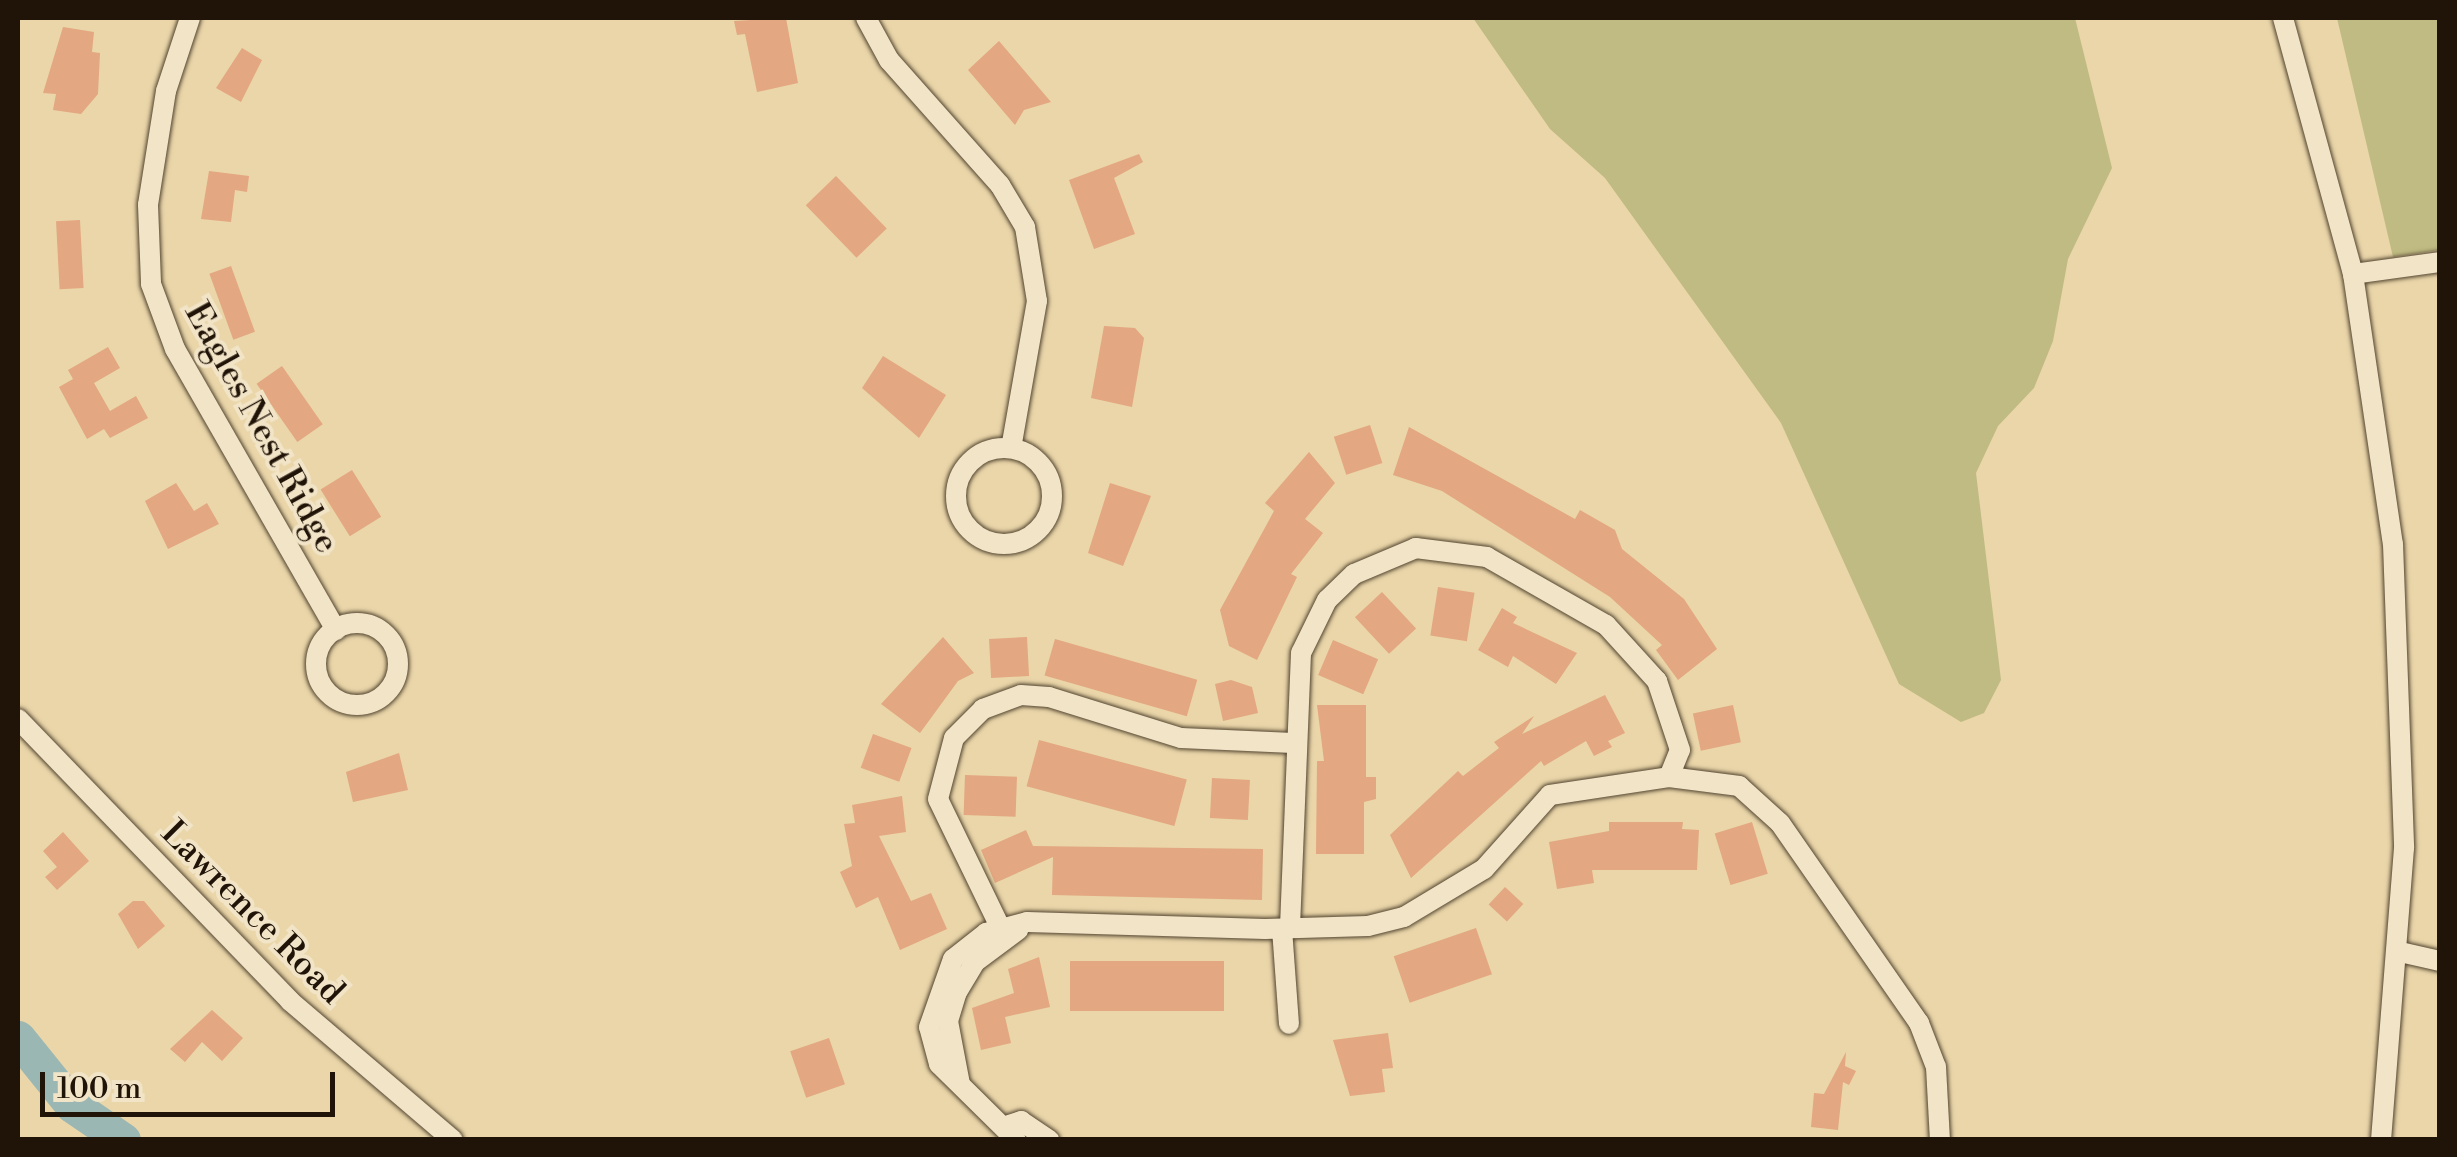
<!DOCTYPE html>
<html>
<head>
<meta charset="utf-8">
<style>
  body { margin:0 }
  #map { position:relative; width:2457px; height:1157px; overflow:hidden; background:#ead6a9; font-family:"Libre Bodoni",serif }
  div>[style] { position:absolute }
  .green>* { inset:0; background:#bfbb82 }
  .river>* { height:35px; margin:-17.5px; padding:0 17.5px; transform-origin:17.5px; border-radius:17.5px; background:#9bb7b3 }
  .building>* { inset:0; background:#e3a781; transform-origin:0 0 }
  .roads { filter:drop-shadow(0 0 2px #524430) drop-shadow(0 0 2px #524430) }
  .minor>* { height:20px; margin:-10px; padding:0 10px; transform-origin:10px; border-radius:10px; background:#f1e4c7 }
  .minor>.ring { margin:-10px; padding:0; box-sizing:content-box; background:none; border:20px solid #f1e4c7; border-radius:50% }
  span { translate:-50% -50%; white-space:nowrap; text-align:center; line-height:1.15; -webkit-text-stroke:8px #f1e4c7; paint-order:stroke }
  .street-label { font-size:35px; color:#201307 }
  .frame { position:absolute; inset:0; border:20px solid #201307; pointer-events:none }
  .scale { position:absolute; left:40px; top:1072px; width:295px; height:45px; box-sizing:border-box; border:5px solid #201307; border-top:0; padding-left:12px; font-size:30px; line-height:35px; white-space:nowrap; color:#201307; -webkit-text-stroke:8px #f1e4c7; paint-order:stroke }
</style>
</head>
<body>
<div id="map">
  <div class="green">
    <i style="clip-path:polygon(1473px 18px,2075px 18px,2112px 168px,2068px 259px,2053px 341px,2034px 388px,1998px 426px,1976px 473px,2001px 680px,1984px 713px,1961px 722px,1899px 684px,1781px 423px,1605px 178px,1550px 129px)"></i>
    <i style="clip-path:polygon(2337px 18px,2439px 18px,2439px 250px,2393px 257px)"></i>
  </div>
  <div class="river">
    <i style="left:18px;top:1038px;width:86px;rotate:51.1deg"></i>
    <i style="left:72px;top:1105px;width:62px;rotate:34.5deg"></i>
  </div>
  <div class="building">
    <i style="clip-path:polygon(786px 18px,798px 83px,757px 92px,745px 34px,737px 35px,734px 21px)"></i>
    <i style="clip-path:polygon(63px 27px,94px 32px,92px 52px,100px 53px,98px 94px,81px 114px,53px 110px,56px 94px,43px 93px)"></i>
    <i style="clip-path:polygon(999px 41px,1051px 102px,1024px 110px,1015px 125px,968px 70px)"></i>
    <i style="clip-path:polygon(242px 48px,262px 60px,241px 102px,216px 88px)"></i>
    <i style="clip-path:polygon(1139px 154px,1143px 162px,1114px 178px,1135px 234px,1094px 249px,1069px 180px)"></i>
    <i style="clip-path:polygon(209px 171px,249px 176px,247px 192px,235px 190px,231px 222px,201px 219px)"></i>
    <i style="left:836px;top:176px;width:73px;height:42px;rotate:46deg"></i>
    <i style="left:80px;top:220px;width:68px;height:24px;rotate:87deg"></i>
    <i style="left:231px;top:266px;width:70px;height:23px;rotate:70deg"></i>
    <i style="clip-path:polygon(1104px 326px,1135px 328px,1144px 338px,1132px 407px,1091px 398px)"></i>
    <i style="clip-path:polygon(108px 347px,120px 368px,94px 383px,110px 411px,136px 396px,148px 418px,110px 438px,104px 429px,87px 439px,59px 387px,73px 379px,68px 370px)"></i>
    <i style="clip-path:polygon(883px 356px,946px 395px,919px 438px,862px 388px)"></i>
    <i style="left:282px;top:366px;width:71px;height:31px;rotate:55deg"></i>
    <i style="left:1370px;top:425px;width:40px;height:38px;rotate:72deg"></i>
    <i style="clip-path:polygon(1409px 427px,1575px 519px,1580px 510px,1615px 530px,1622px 549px,1684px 599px,1717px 649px,1678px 680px,1656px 650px,1662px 645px,1610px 597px,1442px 491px,1393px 475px)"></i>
    <i style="clip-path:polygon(1309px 452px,1335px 483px,1305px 519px,1323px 533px,1291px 574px,1297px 577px,1257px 660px,1229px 646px,1220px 610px,1274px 511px,1265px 503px)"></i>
    <i style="left:352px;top:470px;width:55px;height:37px;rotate:58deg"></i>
    <i style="clip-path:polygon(176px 483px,194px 511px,207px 503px,219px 524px,168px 549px,145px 501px)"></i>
    <i style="clip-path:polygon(1110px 483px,1151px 496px,1123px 566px,1088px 553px)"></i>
    <i style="left:1438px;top:587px;width:37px;height:49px;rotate:9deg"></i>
    <i style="left:1382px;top:592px;width:50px;height:37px;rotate:47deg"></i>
    <i style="clip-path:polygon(1502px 608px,1517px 617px,1513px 623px,1577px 653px,1556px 684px,1513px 656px,1508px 667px,1478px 650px)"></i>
    <i style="clip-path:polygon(943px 637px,974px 673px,958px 681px,920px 733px,881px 704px)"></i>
    <i style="left:1027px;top:637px;width:39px;height:38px;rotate:87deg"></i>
    <i style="left:1055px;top:639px;width:148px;height:38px;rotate:16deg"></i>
    <i style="left:1333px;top:640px;width:49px;height:38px;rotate:23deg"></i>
    <i style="clip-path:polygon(1231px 680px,1252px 687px,1258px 713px,1223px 721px,1215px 684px)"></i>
    <i style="clip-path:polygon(1605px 695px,1625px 733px,1608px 741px,1612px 747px,1594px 756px,1586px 741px,1544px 766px,1541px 761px,1411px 878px,1390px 835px,1458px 771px,1463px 776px,1499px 748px,1494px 742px,1534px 716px,1522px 734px)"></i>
    <i style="clip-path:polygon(1317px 705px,1366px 705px,1366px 777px,1376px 777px,1376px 799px,1364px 802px,1364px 854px,1316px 854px,1317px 761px,1324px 761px)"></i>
    <i style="left:1733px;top:705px;width:38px;height:41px;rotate:78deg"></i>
    <i style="left:873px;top:734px;width:41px;height:36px;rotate:20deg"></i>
    <i style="left:1039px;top:740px;width:153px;height:48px;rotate:15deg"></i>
    <i style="clip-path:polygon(399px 753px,408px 790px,353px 802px,346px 772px)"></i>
    <i style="left:965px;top:775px;width:52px;height:40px;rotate:2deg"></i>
    <i style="left:1212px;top:778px;width:38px;height:40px;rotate:3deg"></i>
    <i style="clip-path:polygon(902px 796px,906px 832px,879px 836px,911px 901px,931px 893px,947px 929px,900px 950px,878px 897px,856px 908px,840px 872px,852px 866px,844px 824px,855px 823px,852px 805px)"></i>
    <i style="clip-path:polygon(1609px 822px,1683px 822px,1682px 829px,1699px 830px,1697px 870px,1592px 870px,1594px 883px,1557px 889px,1549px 842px,1609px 831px)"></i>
    <i style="left:1752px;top:822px;width:54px;height:39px;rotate:73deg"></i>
    <i style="clip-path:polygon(1026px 830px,1033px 846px,1263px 849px,1262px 900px,1052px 895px,1053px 857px,995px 883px,981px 850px)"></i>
    <i style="clip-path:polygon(63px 832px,89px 861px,57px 890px,45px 877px,57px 867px,43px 851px)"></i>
    <i style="left:1505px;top:887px;width:25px;height:24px;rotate:43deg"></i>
    <i style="clip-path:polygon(133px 901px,144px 901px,165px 926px,138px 949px,118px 914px)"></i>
    <i style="left:1476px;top:928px;width:49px;height:87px;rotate:71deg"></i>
    <i style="clip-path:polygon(1039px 957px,1050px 1007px,1005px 1017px,1011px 1043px,981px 1050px,972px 1008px,1014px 993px,1008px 969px)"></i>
    <i style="left:1224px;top:961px;width:50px;height:154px;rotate:90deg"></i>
    <i style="clip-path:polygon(212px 1010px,243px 1038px,222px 1061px,202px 1042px,185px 1062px,170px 1049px)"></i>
    <i style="clip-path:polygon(1388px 1033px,1393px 1068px,1382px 1069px,1385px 1092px,1350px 1096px,1333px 1040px)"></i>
    <i style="left:829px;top:1038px;width:49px;height:41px;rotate:71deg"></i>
    <i style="clip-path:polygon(1846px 1052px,1845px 1066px,1856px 1071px,1849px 1085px,1843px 1082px,1838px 1130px,1811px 1127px,1814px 1093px,1824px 1094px)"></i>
  </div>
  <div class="roads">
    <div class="minor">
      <i style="left:190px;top:18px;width:77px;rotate:108.2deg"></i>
      <i style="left:166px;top:91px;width:115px;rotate:99deg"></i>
      <i style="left:148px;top:205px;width:79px;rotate:87.8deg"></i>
      <i style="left:151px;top:284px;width:69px;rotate:69.7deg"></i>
      <i style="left:175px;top:349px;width:324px;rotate:60.2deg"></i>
      <i style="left:866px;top:18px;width:48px;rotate:61.3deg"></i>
      <i style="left:889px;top:60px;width:167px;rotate:48.4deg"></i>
      <i style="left:1000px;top:185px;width:49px;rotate:59.2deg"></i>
      <i style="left:1025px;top:227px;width:75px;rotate:80.8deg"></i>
      <i style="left:1037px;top:301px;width:149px;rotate:100deg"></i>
      <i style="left:2283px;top:18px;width:265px;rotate:74.7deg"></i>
      <i style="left:2353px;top:274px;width:273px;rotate:81.6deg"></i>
      <i style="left:2393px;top:544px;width:304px;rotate:87.9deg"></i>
      <i style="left:2404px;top:848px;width:293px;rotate:94.5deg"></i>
      <i style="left:2353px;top:274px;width:88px;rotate:-7.9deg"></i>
      <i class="ring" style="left:956px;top:448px;width:76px;height:76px"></i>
      <i class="ring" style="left:316px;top:623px;width:62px;height:62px"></i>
      <i style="left:18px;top:719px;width:392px;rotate:46deg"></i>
      <i style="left:290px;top:1001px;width:214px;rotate:40.5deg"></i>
      <i style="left:1669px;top:777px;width:71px;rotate:7.3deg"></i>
      <i style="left:1739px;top:786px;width:55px;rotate:42.1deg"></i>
      <i style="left:1780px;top:823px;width:244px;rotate:55.2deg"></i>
      <i style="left:1919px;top:1023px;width:47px;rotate:68.9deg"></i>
      <i style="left:1936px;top:1067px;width:73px;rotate:86.9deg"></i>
      <i style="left:1001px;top:929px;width:144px;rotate:-115.9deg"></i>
      <i style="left:938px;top:799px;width:63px;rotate:-75.3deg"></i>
      <i style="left:954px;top:738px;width:41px;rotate:-45deg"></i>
      <i style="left:983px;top:709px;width:40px;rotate:-20.2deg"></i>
      <i style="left:1021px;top:695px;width:28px;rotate:4deg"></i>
      <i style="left:1049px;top:697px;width:138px;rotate:17.3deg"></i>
      <i style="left:1181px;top:738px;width:112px;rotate:2.6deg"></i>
      <i style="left:1282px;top:929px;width:95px;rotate:85.8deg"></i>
      <i style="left:2400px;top:952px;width:41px;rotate:12.7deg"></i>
      <i style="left:960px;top:1084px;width:64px;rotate:-100.8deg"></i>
      <i style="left:948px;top:1021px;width:30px;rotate:-73deg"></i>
      <i style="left:957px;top:992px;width:35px;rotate:-59deg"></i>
      <i style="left:975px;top:962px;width:54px;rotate:-36.7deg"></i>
      <i style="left:1009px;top:1125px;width:13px;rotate:-18deg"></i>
      <i style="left:1021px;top:1121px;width:34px;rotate:34deg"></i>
      <i style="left:1016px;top:1140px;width:108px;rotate:-135.4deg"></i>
      <i style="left:939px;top:1064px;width:38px;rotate:-105deg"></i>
      <i style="left:929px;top:1027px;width:72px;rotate:-70.6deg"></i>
      <i style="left:953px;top:959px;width:42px;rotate:-38.2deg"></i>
      <i style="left:986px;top:933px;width:42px;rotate:-15deg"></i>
      <i style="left:1027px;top:922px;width:238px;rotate:1.7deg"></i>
      <i style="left:1265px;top:929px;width:103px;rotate:-1.7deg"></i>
      <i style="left:1368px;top:926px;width:37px;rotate:-14deg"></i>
      <i style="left:1404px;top:917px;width:93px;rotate:-31deg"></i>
      <i style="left:1484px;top:869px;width:99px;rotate:-48.3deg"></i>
      <i style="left:1550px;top:795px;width:120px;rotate:-8.6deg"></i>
      <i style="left:1669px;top:777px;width:29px;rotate:-68deg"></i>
      <i style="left:1680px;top:750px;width:73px;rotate:-108.4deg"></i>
      <i style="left:1657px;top:681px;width:76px;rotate:-132.3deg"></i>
      <i style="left:1606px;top:625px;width:137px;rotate:-150.3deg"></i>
      <i style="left:1487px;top:557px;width:72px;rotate:-172.8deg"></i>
      <i style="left:1416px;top:548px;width:67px;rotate:157.2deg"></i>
      <i style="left:1354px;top:574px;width:37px;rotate:136deg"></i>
      <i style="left:1327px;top:600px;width:59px;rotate:116.1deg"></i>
      <i style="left:1301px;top:653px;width:275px;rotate:92.3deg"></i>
    </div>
  </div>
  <div class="street-label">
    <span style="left:261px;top:428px;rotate:61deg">Eagles Nest Ridge</span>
    <span style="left:252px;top:913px;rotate:45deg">Lawrence Road</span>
  </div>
  <div class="frame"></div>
  <div class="scale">100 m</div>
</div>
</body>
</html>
